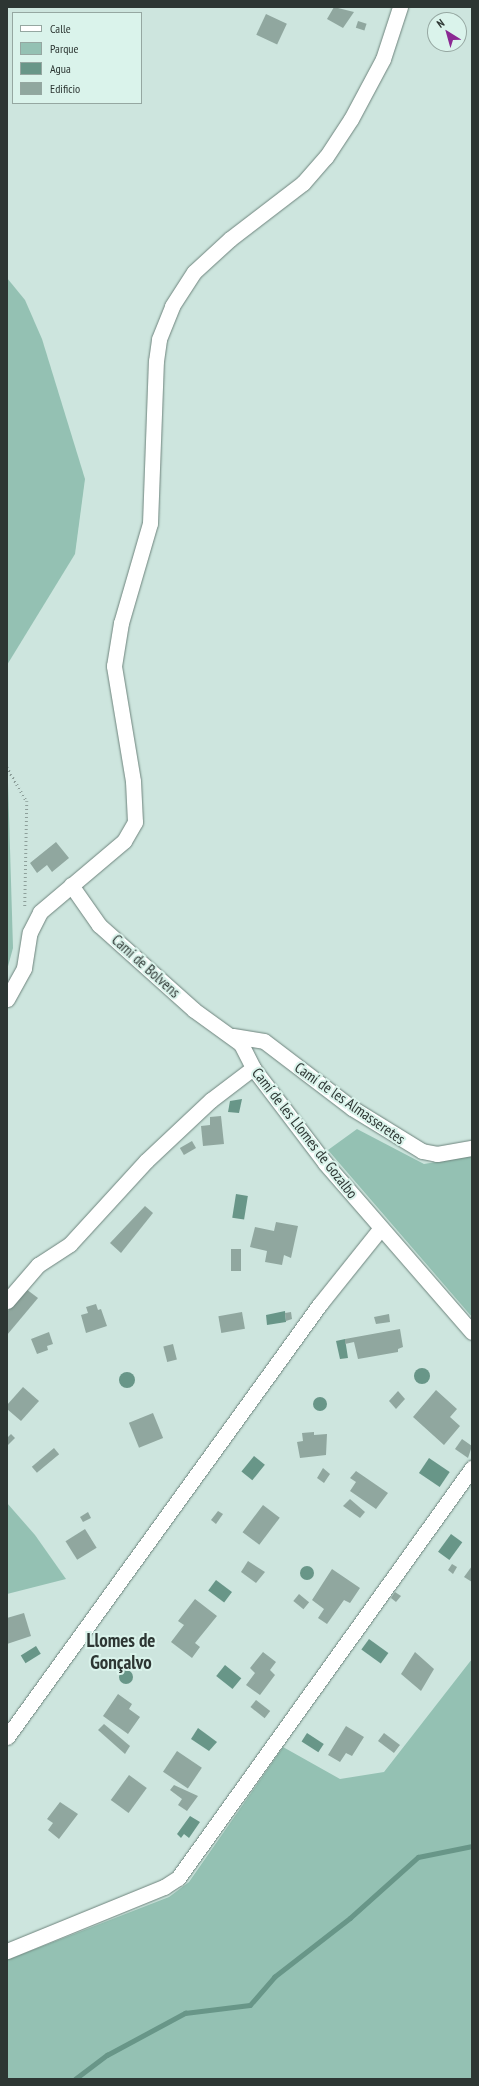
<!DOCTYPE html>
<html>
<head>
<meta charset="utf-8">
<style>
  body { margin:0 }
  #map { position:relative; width:479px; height:2086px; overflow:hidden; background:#cde5de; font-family:"PT Sans Narrow",sans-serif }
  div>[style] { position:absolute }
  .green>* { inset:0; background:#94c1b3 }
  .water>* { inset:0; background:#689688; transform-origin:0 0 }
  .round { border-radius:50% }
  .stream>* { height:4.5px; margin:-2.25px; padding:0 2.25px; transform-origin:2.25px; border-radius:2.25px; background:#689688 }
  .building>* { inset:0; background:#90a79f; transform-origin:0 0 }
  .path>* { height:2.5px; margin-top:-1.25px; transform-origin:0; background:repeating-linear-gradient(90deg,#8d9f9a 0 1px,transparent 0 4px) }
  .roads { filter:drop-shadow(0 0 1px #6d837c) drop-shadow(0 0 1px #6d837c) }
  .minor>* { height:15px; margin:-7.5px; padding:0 7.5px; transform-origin:7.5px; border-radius:7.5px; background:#fff }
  span { translate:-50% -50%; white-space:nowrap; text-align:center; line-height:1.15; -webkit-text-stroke:4px #daf3eb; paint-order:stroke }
  .street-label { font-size:15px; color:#2d3633 }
  .district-label { font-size:19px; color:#2d3633; font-weight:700 }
  .frame { position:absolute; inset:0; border:8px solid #2d3633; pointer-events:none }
  .legend { position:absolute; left:12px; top:12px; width:130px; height:92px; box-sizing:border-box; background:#daf3eb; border:1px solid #95a7a1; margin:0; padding:5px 7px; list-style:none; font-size:12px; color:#2d3633 }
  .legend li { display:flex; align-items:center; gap:8px; height:20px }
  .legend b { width:20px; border:1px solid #95a7a1 }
  .north { position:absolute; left:427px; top:12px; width:40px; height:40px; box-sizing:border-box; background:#daf3eb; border:1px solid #95a7a1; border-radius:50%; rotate:323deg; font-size:11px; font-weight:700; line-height:16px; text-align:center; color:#2d3633 }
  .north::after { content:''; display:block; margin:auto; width:14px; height:18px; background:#8a2993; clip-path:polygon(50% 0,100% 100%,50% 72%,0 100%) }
</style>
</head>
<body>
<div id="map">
  <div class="green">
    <i style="clip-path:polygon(7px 278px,25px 300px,42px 339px,85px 479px,75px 554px,7px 665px)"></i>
    <i style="clip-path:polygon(7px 749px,13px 948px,7px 970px)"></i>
    <i style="clip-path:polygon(357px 1129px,424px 1164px,472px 1156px,472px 1317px,328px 1150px)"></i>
    <i style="clip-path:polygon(7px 1503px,35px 1535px,66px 1579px,7px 1594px)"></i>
    <i style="clip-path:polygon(472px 1659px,472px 2079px,7px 2079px,7px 1960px,169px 1897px,189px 1882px,283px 1747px,340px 1779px,384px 1772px)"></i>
  </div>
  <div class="water">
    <i style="clip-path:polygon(242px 1099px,239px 1113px,228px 1112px,230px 1101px)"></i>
    <i style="left:236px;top:1194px;width:12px;height:24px;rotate:9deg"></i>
    <i style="clip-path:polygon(285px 1311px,286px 1322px,267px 1325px,266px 1315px)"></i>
    <i style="clip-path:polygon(345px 1339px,348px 1358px,340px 1359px,336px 1341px)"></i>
    <i class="round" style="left:414px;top:1368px;width:16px;height:16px"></i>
    <i class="round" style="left:119px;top:1372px;width:16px;height:16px"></i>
    <i class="round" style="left:313px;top:1397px;width:14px;height:14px"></i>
    <i style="left:254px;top:1456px;width:14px;height:20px;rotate:39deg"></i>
    <i style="left:429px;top:1458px;width:25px;height:18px;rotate:34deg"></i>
    <i style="left:451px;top:1534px;width:14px;height:22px;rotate:36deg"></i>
    <i class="round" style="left:300px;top:1566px;width:14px;height:14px"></i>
    <i style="left:216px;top:1580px;width:20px;height:13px;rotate:37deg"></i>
    <i style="left:369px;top:1639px;width:24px;height:13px;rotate:36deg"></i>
    <i style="left:36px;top:1646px;width:9px;height:18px;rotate:58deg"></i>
    <i style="left:225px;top:1665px;width:21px;height:14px;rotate:39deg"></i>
    <i class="round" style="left:119px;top:1670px;width:14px;height:14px"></i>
    <i style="clip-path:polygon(198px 1728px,217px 1742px,209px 1751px,191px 1739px)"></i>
    <i style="left:307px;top:1733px;width:20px;height:10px;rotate:33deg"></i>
    <i style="clip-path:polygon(190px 1816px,200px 1822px,189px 1838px,184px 1834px,181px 1838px,177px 1834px)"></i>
  </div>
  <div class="stream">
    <i style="left:75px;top:2079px;width:40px;rotate:-37deg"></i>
    <i style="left:107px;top:2055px;width:89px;rotate:-28.3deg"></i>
    <i style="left:185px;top:2013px;width:65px;rotate:-7deg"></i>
    <i style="left:250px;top:2005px;width:37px;rotate:-49deg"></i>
    <i style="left:274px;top:1977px;width:96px;rotate:-37.8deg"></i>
    <i style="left:350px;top:1918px;width:91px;rotate:-41.9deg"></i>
    <i style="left:418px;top:1857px;width:55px;rotate:-11.5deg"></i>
  </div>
  <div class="building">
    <i style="clip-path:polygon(334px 7px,354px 12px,343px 28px,327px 19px)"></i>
    <i style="left:266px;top:14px;width:23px;height:23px;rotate:25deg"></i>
    <i style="left:358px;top:21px;width:9px;height:7px;rotate:18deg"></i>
    <i style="clip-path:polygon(56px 842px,69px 858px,52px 872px,47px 865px,37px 873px,30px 863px)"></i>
    <i style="clip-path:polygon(221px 1116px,224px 1144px,203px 1146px,201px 1126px,210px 1125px,210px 1117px)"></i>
    <i style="left:192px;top:1141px;width:8px;height:14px;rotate:60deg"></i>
    <i style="clip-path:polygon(145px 1206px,153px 1213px,121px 1253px,110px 1243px)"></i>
    <i style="clip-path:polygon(276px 1222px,298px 1226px,291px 1258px,284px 1255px,282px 1265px,265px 1262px,267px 1251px,250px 1247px,255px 1227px,274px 1231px)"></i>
    <i style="left:231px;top:1249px;width:10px;height:22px"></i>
    <i style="clip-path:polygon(26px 1289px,38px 1298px,7px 1335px,7px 1312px)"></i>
    <i style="clip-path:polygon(96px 1304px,98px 1310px,101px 1309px,107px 1326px,86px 1333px,81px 1315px,88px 1313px,86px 1307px)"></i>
    <i style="left:242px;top:1312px;width:17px;height:24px;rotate:80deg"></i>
    <i style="clip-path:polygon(291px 1312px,292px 1319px,286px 1321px,285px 1313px)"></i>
    <i style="clip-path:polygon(389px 1314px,390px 1322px,376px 1324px,374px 1317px)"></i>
    <i style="clip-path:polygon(400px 1329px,403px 1347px,398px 1349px,398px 1352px,358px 1359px,354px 1342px,345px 1344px,345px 1339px)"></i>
    <i style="clip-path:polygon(49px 1332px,53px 1344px,47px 1346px,48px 1350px,37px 1354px,31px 1339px)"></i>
    <i style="left:173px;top:1344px;width:16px;height:10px;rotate:76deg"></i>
    <i style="clip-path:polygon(23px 1387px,39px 1401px,21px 1421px,7px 1409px,7px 1405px)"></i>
    <i style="clip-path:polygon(436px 1390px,457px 1409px,450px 1417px,460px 1426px,444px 1445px,413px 1417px)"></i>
    <i style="clip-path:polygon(398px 1391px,405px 1399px,396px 1409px,389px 1401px)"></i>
    <i style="left:153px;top:1413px;width:27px;height:26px;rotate:68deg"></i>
    <i style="clip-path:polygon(314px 1432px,314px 1435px,327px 1434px,326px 1455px,300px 1458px,297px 1442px,303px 1441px,302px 1433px)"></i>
    <i style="clip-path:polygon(11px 1434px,15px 1438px,7px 1446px,7px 1438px)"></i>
    <i style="clip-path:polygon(462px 1439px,472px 1446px,468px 1458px,455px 1449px)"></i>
    <i style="left:54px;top:1448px;width:8px;height:29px;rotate:50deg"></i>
    <i style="clip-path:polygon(323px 1468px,330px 1474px,324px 1483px,317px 1478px)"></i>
    <i style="clip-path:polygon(356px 1471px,388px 1493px,376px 1509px,350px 1491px,356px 1482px,350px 1478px)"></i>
    <i style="clip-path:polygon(350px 1499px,365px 1512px,360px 1518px,343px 1506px)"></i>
    <i style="left:263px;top:1505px;width:21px;height:34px;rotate:37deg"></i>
    <i style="clip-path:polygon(218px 1511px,223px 1514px,216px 1524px,211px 1520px)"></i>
    <i style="clip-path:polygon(88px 1512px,91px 1518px,83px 1522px,80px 1517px)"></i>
    <i style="left:85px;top:1529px;width:22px;height:23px;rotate:58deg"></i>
    <i style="clip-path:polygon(248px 1561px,265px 1572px,256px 1583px,241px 1572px)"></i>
    <i style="clip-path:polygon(452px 1564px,457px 1567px,453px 1574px,448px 1570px)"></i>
    <i style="clip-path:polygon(472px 1566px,472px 1582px,464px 1577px)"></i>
    <i style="clip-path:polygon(332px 1569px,360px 1588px,350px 1603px,344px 1600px,327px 1624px,318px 1618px,324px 1609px,312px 1600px)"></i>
    <i style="clip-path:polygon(395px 1592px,401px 1596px,396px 1602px,391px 1598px)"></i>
    <i style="left:299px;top:1594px;width:13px;height:9px;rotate:39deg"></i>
    <i style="clip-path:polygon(195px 1599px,217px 1616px,195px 1643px,200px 1647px,192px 1658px,171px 1642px,184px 1625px,178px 1621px)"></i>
    <i style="clip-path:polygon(24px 1613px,31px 1636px,7px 1644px,7px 1618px)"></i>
    <i style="clip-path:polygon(263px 1652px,276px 1662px,270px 1670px,275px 1675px,260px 1695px,246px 1685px,255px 1673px,250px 1668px)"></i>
    <i style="clip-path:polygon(415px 1652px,434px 1669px,421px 1691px,401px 1674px)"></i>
    <i style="clip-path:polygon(118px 1694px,132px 1704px,129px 1709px,140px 1717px,128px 1734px,103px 1716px)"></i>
    <i style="left:256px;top:1700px;width:18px;height:9px;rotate:38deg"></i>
    <i style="clip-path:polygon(104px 1724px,130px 1746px,125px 1754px,98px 1730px)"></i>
    <i style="clip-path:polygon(346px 1726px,364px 1737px,352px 1756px,346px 1753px,340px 1762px,328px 1755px)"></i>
    <i style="left:384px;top:1733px;width:20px;height:10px;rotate:37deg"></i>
    <i style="left:177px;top:1751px;width:30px;height:25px;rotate:34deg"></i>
    <i style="left:129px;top:1775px;width:22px;height:31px;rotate:36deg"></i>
    <i style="clip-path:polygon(174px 1785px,198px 1796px,187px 1811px,178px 1805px,182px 1799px,170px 1790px)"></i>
    <i style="clip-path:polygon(60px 1802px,78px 1814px,59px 1839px,48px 1830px,53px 1823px,47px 1819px)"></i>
  </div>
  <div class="path">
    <i style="left:7px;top:767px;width:39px;rotate:60deg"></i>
    <i style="left:27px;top:801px;width:107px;rotate:91.1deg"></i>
  </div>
  <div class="roads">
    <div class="minor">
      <i style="left:71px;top:885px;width:49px;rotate:55deg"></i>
      <i style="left:99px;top:925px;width:127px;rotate:41.8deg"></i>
      <i style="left:194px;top:1010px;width:58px;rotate:35.9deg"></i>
      <i style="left:241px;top:1044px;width:27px;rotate:63deg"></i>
      <i style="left:253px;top:1068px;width:119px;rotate:52.8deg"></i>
      <i style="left:325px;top:1163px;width:224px;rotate:49deg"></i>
      <i style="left:7px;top:999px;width:35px;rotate:-61deg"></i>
      <i style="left:24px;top:968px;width:36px;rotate:-81deg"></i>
      <i style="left:30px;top:932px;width:22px;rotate:-63deg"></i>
      <i style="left:40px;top:912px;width:110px;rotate:-40.2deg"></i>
      <i style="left:124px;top:841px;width:22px;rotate:-60deg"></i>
      <i style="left:135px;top:822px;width:41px;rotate:-92.8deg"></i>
      <i style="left:133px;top:781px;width:117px;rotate:-99.4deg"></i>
      <i style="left:114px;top:666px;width:44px;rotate:-80.8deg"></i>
      <i style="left:121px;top:623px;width:104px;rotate:-73.8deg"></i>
      <i style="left:150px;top:523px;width:162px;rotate:-87.9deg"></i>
      <i style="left:156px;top:361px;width:22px;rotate:-82deg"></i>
      <i style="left:159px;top:339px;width:35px;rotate:-68deg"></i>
      <i style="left:172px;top:306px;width:40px;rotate:-57.1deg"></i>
      <i style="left:194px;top:272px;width:49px;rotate:-42.5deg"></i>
      <i style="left:230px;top:239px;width:92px;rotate:-37.5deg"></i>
      <i style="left:303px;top:183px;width:35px;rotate:-49deg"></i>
      <i style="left:326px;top:157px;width:45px;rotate:-56.7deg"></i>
      <i style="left:351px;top:119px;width:68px;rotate:-61.9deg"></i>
      <i style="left:383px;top:59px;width:55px;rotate:-71.9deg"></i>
      <i style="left:233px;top:1036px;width:31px;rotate:9deg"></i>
      <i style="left:264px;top:1041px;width:111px;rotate:37.3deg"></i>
      <i style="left:352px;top:1108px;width:82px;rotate:31.6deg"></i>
      <i style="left:422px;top:1151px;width:15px;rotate:11deg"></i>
      <i style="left:437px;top:1154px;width:36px;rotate:-10deg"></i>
      <i style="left:7px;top:1301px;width:48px;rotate:-49.3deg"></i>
      <i style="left:38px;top:1265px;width:38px;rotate:-33deg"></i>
      <i style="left:70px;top:1244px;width:113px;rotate:-47.5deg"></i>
      <i style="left:146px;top:1161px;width:89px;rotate:-43.2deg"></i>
      <i style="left:211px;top:1100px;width:53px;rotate:-37.3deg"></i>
      <i style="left:7px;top:1737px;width:534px;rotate:-54.14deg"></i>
      <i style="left:320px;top:1304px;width:96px;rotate:-51.3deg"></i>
      <i style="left:7px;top:1951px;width:170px;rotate:-22.2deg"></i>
      <i style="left:164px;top:1887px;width:17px;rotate:-33deg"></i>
      <i style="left:178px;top:1878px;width:505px;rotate:-54.36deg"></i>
    </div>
  </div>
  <div class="street-label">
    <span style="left:146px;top:966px;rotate:42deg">Camí de Bolvens</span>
    <span style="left:350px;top:1103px;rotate:35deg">Camí de les Almasseretes</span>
    <span style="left:305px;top:1133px;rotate:52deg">Camí de les Llomes de Gozalbo</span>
  </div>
  <div class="district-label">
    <span style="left:121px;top:1652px">Llomes de<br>Gonçalvo</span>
  </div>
  <div class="frame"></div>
  <ul class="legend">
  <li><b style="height:5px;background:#fff"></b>Calle</li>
  <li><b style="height:11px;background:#94c1b3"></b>Parque</li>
  <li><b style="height:11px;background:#689688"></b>Agua</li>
  <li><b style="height:11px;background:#90a79f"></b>Edificio</li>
  </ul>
  <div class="north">N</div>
</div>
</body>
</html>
